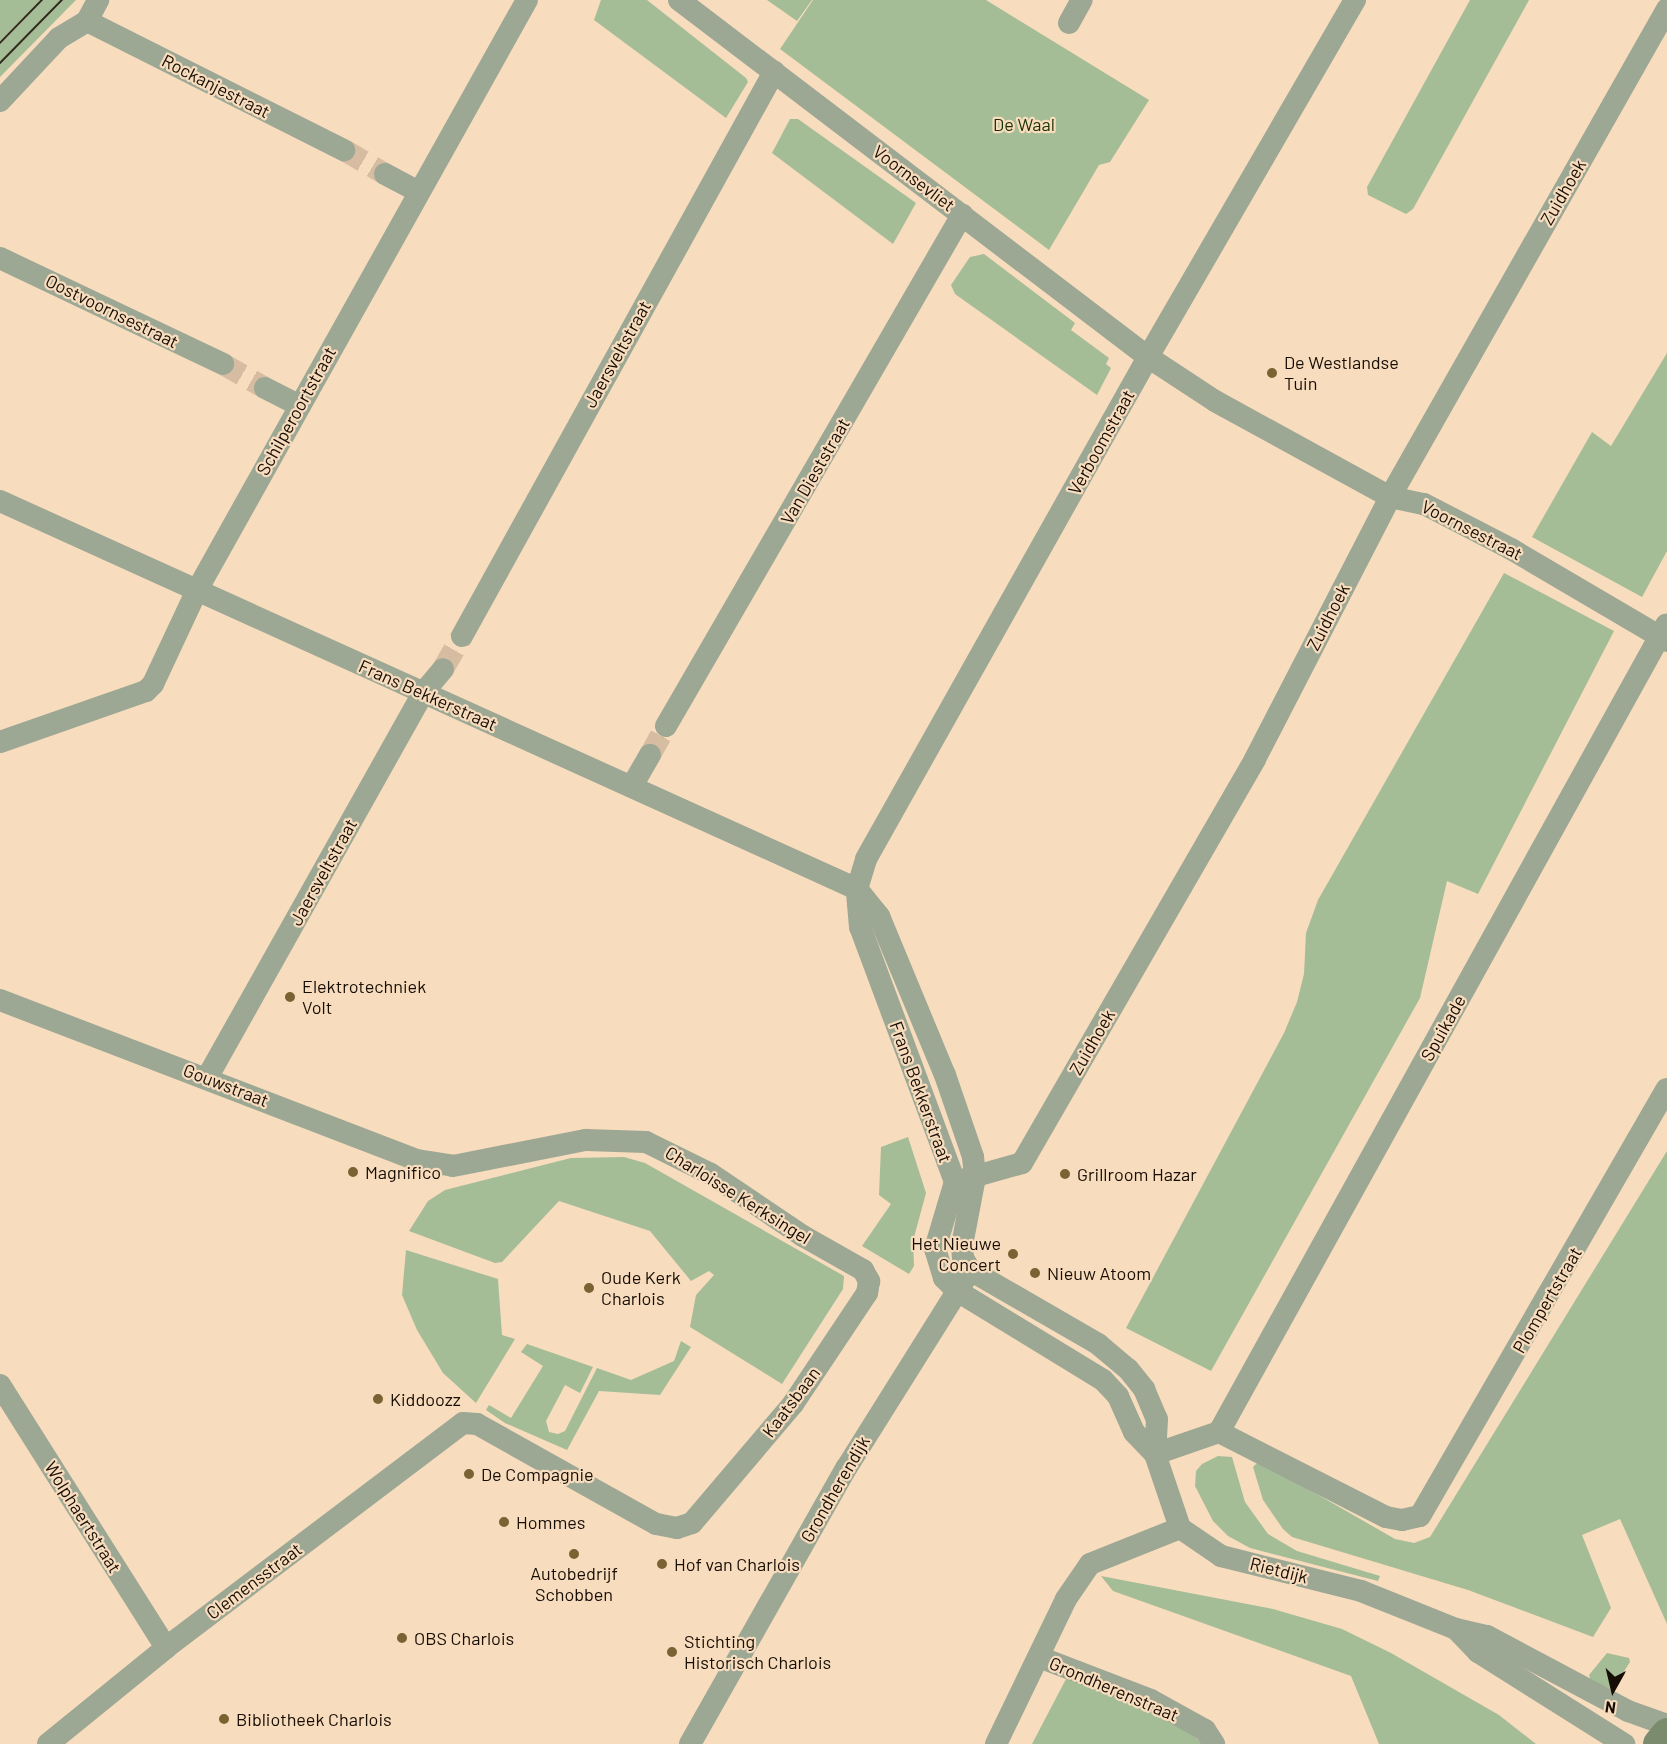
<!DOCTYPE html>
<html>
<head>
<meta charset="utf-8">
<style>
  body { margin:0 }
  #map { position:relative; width:1667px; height:1744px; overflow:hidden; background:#f8dcbe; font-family:Barlow,sans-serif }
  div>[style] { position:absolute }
  .green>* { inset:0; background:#a4bd96 }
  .street-tunnel>* { height:22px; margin-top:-11px; transform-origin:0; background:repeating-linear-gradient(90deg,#d6bda2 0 22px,transparent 0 33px) }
  .street>* { height:22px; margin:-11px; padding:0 11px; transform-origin:11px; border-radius:11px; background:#9ca794 }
  .secondary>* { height:33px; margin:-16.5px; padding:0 16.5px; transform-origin:16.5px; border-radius:16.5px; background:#7a8b6e }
  .tram>* { height:1.5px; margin:-0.75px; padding:0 0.75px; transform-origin:0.75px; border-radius:0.75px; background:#34291d }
  .dots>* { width:16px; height:16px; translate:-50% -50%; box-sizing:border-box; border:3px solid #f8dcbe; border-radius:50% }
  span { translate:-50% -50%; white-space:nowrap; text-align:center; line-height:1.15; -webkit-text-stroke:4.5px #f8dcbe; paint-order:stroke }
  .street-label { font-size:18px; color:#160d04 }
  .park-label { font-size:18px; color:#183202 }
  .poi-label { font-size:18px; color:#160d04 }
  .left { translate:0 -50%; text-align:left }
  .right { translate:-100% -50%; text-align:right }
  .north { position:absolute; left:1583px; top:1660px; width:60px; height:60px; -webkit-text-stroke:4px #f8dcbe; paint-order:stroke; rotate:188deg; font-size:16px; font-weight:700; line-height:24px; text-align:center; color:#160d04 }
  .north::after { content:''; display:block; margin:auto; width:21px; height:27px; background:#160d04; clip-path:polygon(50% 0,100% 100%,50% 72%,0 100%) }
</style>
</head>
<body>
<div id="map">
  <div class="green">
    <i style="clip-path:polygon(0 0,76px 0,0 77px)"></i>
    <i style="clip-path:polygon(601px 0,647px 0,746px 78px,748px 82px,726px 118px,594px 20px)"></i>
    <i style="clip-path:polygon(767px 0,812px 0,797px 21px)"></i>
    <i style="clip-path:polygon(813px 0,986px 0,1149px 100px,1110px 162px,1099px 165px,1049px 250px,780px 49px)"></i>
    <i style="clip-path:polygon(1470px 0,1529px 0,1413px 209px,1406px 214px,1368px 195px,1367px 187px)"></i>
    <i style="clip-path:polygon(790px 119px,798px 119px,916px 203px,893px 244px,772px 153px)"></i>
    <i style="clip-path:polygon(984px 254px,1075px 323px,1071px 330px,1109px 358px,1106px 364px,1111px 368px,1097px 395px,955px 294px,951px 285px,970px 257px)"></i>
    <i style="clip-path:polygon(1667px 353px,1667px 551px,1642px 597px,1532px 537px,1592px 432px,1611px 446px)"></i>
    <i style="clip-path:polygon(1504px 573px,1614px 631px,1478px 894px,1447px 881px,1420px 998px,1211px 1371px,1126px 1328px,1284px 1033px,1297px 1002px,1304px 974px,1306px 933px,1318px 900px)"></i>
    <i style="clip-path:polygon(908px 1137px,926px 1193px,913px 1241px,914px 1266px,909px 1274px,862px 1246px,891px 1204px,879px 1195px,881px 1147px)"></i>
    <i style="clip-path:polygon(1667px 1151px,1667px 1624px,1620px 1519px,1582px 1535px,1611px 1608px,1593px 1637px,1468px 1590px,1292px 1537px,1283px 1529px,1263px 1500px,1253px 1467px,1259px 1461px,1395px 1539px,1414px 1543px,1430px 1537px)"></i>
    <i style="clip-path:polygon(624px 1157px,645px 1163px,844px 1276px,843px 1289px,782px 1384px,690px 1327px,696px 1295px,714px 1275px,709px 1271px,691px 1281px,650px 1231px,559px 1201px,502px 1262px,495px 1263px,409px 1231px,428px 1201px,445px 1190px,571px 1158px)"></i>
    <i style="clip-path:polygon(406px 1250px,498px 1279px,502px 1335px,515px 1339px,476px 1403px,443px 1373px,417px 1330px,402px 1295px)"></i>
    <i style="clip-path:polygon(681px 1341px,691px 1347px,660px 1395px,599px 1391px,567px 1450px,505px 1423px,486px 1410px,489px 1405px,511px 1418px,543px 1366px,521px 1352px,527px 1344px,593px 1367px,580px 1393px,565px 1385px,546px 1421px,549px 1432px,558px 1434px,565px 1431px,597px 1368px,631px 1380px,674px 1361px)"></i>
    <i style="clip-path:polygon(1218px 1456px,1232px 1457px,1245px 1502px,1268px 1534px,1297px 1551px,1380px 1576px,1378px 1581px,1250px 1548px,1228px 1536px,1213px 1521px,1195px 1486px,1196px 1471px,1202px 1464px)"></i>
    <i style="clip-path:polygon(1101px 1576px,1273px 1609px,1342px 1629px,1391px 1653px,1499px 1715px,1536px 1744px,1379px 1744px,1351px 1676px,1113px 1591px)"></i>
    <i style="clip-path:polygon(1607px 1653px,1629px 1658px,1630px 1662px,1612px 1690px,1591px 1681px,1589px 1675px)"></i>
    <i style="clip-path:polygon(1066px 1679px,1119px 1696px,1188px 1729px,1202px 1744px,1032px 1744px)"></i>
  </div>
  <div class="street-tunnel">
    <i style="left:344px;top:150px;width:48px;rotate:30.3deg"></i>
    <i style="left:223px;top:364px;width:48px;rotate:29.7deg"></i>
    <i style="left:443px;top:669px;width:38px;rotate:-60deg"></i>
    <i style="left:650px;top:755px;width:33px;rotate:-61deg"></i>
  </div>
  <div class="street">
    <i style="left:679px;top:0;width:589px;rotate:37.28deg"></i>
    <i style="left:1148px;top:357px;width:80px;rotate:33.3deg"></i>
    <i style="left:1215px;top:401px;width:200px;rotate:28.7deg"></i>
    <i style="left:1390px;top:497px;width:35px;rotate:12deg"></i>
    <i style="left:1424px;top:504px;width:98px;rotate:27.3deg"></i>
    <i style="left:1511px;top:549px;width:181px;rotate:30.5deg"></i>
    <i style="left:87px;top:21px;width:288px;rotate:26.7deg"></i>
    <i style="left:1069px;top:23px;width:26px;rotate:-61deg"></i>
    <i style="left:0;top:101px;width:86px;rotate:-46.9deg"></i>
    <i style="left:59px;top:38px;width:33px;rotate:-31deg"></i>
    <i style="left:87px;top:21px;width:24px;rotate:-62deg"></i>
    <i style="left:385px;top:174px;width:36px;rotate:28deg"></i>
    <i style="left:0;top:258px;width:247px;rotate:25.4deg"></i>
    <i style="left:265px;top:388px;width:38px;rotate:27deg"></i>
    <i style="left:0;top:501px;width:941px;rotate:24.36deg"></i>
    <i style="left:857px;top:889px;width:35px;rotate:51deg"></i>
    <i style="left:879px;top:916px;width:172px;rotate:67.5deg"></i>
    <i style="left:945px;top:1075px;width:87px;rotate:71.1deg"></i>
    <i style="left:973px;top:1157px;width:20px;rotate:84deg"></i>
    <i style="left:975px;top:1177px;width:69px;rotate:100.8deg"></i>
    <i style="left:962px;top:1245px;width:13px;rotate:86deg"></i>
    <i style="left:963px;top:1258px;width:14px;rotate:60deg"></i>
    <i style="left:970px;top:1270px;width:148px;rotate:30deg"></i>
    <i style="left:1098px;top:1344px;width:39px;rotate:40deg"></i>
    <i style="left:1128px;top:1369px;width:26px;rotate:51deg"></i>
    <i style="left:1144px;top:1389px;width:33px;rotate:67deg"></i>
    <i style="left:1157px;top:1419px;width:35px;rotate:93deg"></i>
    <i style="left:1155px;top:1454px;width:78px;rotate:71.3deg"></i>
    <i style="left:1180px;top:1528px;width:50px;rotate:34.3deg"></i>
    <i style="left:1221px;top:1556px;width:144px;rotate:14deg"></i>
    <i style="left:1361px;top:1591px;width:102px;rotate:21.8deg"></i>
    <i style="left:1456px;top:1629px;width:32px;rotate:13deg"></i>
    <i style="left:1487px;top:1636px;width:160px;rotate:28deg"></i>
    <i style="left:1628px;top:1711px;width:41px;rotate:19.7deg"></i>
    <i style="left:462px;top:636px;width:645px;rotate:-61.05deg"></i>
    <i style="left:666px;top:726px;width:591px;rotate:-59.92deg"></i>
    <i style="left:0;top:742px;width:155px;rotate:-19.3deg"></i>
    <i style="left:146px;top:691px;width:10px;rotate:-45deg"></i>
    <i style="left:153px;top:684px;width:102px;rotate:-64.9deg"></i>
    <i style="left:196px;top:592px;width:678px;rotate:-60.79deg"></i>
    <i style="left:632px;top:786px;width:36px;rotate:-60deg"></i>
    <i style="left:0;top:1000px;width:447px;rotate:21deg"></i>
    <i style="left:417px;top:1160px;width:36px;rotate:9deg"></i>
    <i style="left:453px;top:1166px;width:136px;rotate:-11.1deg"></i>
    <i style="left:586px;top:1140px;width:60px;rotate:1.9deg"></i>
    <i style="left:646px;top:1142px;width:72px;rotate:26.2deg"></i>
    <i style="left:711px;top:1174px;width:111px;rotate:34deg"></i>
    <i style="left:803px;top:1236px;width:69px;rotate:29.5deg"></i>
    <i style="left:863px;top:1270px;width:13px;rotate:61deg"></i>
    <i style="left:869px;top:1281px;width:12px;rotate:99deg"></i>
    <i style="left:867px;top:1293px;width:133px;rotate:123.7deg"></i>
    <i style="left:793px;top:1404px;width:156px;rotate:130.3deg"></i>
    <i style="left:692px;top:1523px;width:16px;rotate:162deg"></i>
    <i style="left:677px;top:1528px;width:21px;rotate:-169deg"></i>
    <i style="left:656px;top:1524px;width:205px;rotate:-150.8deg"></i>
    <i style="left:477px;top:1424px;width:14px;rotate:-176deg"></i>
    <i style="left:463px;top:1423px;width:373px;rotate:142.9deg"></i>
    <i style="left:166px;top:1648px;width:152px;rotate:140.9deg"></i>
    <i style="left:207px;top:1078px;width:441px;rotate:-60.7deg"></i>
    <i style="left:423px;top:693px;width:31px;rotate:-50deg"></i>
    <i style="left:962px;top:1180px;width:62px;rotate:-15.8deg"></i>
    <i style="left:1022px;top:1163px;width:466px;rotate:-60deg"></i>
    <i style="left:1255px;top:759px;width:295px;rotate:-62.7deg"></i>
    <i style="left:1390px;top:497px;width:561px;rotate:-60.42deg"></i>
    <i style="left:0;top:1385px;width:311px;rotate:57.7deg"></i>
    <i style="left:1219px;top:1432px;width:923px;rotate:-61.02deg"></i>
    <i style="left:1155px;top:1454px;width:30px;rotate:-134deg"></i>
    <i style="left:1134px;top:1432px;width:39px;rotate:-114deg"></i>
    <i style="left:1118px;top:1396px;width:22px;rotate:-133deg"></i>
    <i style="left:1103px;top:1380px;width:171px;rotate:-148.6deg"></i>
    <i style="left:957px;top:1291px;width:18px;rotate:-135deg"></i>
    <i style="left:944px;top:1278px;width:30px;rotate:-107deg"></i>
    <i style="left:935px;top:1249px;width:70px;rotate:-73.4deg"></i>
    <i style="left:955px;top:1182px;width:272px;rotate:-110.4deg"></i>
    <i style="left:860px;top:927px;width:38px;rotate:-95deg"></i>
    <i style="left:857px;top:889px;width:31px;rotate:-73deg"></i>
    <i style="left:866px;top:859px;width:576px;rotate:-60.67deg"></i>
    <i style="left:1148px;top:357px;width:413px;rotate:-59.9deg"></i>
    <i style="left:1155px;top:1454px;width:68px;rotate:-19deg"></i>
    <i style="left:1219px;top:1432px;width:187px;rotate:27deg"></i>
    <i style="left:1386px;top:1517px;width:16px;rotate:11deg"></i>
    <i style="left:1402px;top:1520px;width:18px;rotate:-13deg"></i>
    <i style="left:1420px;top:1516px;width:493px;rotate:-60deg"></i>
    <i style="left:1456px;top:1629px;width:32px;rotate:46deg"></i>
    <i style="left:1478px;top:1652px;width:173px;rotate:32.2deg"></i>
    <i style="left:1039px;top:1657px;width:120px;rotate:21deg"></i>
    <i style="left:1151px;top:1700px;width:62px;rotate:29.1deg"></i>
    <i style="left:1205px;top:1730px;width:17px;rotate:57deg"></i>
    <i style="left:690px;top:1744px;width:318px;rotate:-60.5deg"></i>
    <i style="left:847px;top:1467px;width:222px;rotate:-57.9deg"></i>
    <i style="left:996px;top:1744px;width:161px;rotate:-64.2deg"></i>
    <i style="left:1066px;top:1599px;width:42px;rotate:-55.6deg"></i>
    <i style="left:1090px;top:1564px;width:97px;rotate:-21.8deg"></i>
  </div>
  <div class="secondary">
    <i style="left:1659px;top:1744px;width:13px;rotate:-51deg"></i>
  </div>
  <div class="tram">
    <i style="left:0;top:43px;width:60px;rotate:-45.7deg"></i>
    <i style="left:0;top:63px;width:88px;rotate:-45.5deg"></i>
  </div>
  <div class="dots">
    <i style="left:1272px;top:373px;background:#7a6233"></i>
    <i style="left:290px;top:997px;background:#7a6233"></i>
    <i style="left:353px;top:1172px;background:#7a6233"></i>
    <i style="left:1065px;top:1174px;background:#7a6233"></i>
    <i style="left:1013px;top:1254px;background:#7a6233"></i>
    <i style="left:1035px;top:1273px;background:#7a6233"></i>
    <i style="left:589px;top:1288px;background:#7a6233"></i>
    <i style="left:378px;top:1399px;background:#7a6233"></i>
    <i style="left:469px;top:1474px;background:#7a6233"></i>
    <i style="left:504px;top:1522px;background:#7a6233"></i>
    <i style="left:574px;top:1554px;background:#7a6233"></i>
    <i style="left:662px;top:1564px;background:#7a6233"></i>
    <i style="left:402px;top:1638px;background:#7a6233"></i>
    <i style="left:672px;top:1652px;background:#7a6233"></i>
    <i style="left:224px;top:1719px;background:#7a6233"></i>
  </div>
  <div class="street-label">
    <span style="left:216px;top:86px;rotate:27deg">Rockanjestraat</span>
    <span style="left:914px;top:178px;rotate:37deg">Voornsevliet</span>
    <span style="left:1563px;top:192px;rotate:-60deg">Zuidhoek</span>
    <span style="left:112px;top:311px;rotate:26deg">Oostvoornsestraat</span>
    <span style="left:617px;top:354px;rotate:-61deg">Jaersveltstraat</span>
    <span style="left:296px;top:411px;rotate:-61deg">Schilperoortstraat</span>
    <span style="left:1101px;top:442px;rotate:-61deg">Verboomstraat</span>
    <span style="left:815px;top:471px;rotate:-60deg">Van Dieststraat</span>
    <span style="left:1472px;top:530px;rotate:27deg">Voornsestraat</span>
    <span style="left:1328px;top:617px;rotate:-63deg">Zuidhoek</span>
    <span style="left:428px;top:695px;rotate:24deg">Frans Bekkerstraat</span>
    <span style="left:323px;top:872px;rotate:-61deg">Jaersveltstraat</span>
    <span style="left:1443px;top:1028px;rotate:-61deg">Spuikade</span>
    <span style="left:1092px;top:1042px;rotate:-60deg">Zuidhoek</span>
    <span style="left:226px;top:1085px;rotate:21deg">Gouwstraat</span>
    <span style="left:921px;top:1092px;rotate:70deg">Frans Bekkerstraat</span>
    <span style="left:738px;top:1195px;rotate:32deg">Charloisse Kerksingel</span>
    <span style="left:1547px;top:1300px;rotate:-60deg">Plompertstraat</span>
    <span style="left:791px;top:1402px;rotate:-53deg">Kaatsbaan</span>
    <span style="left:835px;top:1489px;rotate:-60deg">Grondherendijk</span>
    <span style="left:83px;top:1517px;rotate:58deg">Wolphaertstraat</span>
    <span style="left:1279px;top:1570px;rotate:14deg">Rietdijk</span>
    <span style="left:254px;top:1581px;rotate:-37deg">Clemensstraat</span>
    <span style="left:1114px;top:1689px;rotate:23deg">Grondherenstraat</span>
  </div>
  <div class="park-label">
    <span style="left:1024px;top:124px">De Waal</span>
  </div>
  <div class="poi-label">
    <span class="left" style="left:1284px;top:373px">De Westlandse<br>Tuin</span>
    <span class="left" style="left:302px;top:997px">Elektrotechniek<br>Volt</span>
    <span class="left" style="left:365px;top:1172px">Magnifico</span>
    <span class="left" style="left:1077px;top:1174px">Grillroom Hazar</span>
    <span class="right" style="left:1001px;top:1254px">Het Nieuwe<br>Concert</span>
    <span class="left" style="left:1047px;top:1273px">Nieuw Atoom</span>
    <span class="left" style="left:601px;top:1288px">Oude Kerk<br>Charlois</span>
    <span class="left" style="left:390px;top:1399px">Kiddoozz</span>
    <span class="left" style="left:481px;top:1474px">De Compagnie</span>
    <span class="left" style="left:516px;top:1522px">Hommes</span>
    <span class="left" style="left:674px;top:1564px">Hof van Charlois</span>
    <span style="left:574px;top:1584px">Autobedrijf<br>Schobben</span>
    <span class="left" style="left:414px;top:1638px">OBS Charlois</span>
    <span class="left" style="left:684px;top:1652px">Stichting<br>Historisch Charlois</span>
    <span class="left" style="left:236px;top:1719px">Bibliotheek Charlois</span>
  </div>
  <div class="north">N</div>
</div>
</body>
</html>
